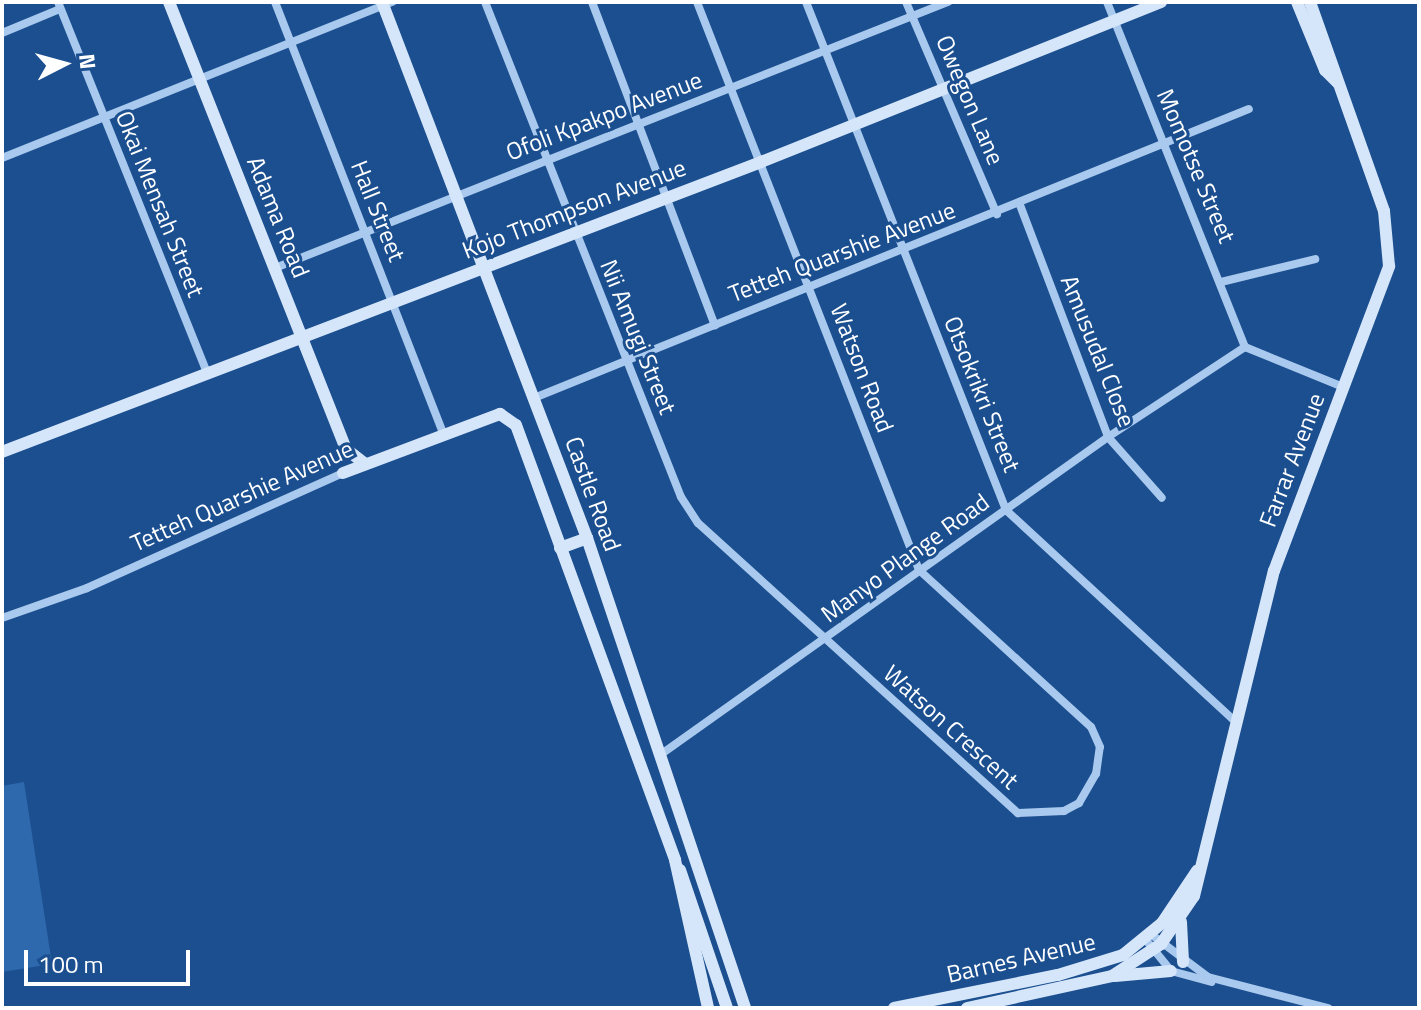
<!DOCTYPE html>
<html>
<head>
<meta charset="utf-8">
<style>
  body { margin:0 }
  #map { position:relative; width:1421px; height:1010px; overflow:hidden; background:#1b4f8f; font-family:"Titillium Web",sans-serif }
  div>[style] { position:absolute }
  .green>* { inset:0; background:#2e69ad }
  .minor>* { height:8px; margin:-4px; padding:0 4px; transform-origin:4px; border-radius:4px; background:#a9c9ee }
  .secondary>* { height:12px; margin:-6px; padding:0 6px; transform-origin:6px; border-radius:6px; background:#d6e6fa }
  span { translate:-50% -50%; white-space:nowrap; text-align:center; line-height:1.15; -webkit-text-stroke:6px #1b4f8f; paint-order:stroke }
  .street-label { font-size:24px; color:#fff }
  .frame { position:absolute; inset:0; border:4px solid #fff; pointer-events:none }
  .north { position:absolute; left:24px; top:24px; width:80px; height:80px; -webkit-text-stroke:6px #1b4f8f; paint-order:stroke; rotate:84deg; font-size:22px; font-weight:700; line-height:32px; text-align:center; color:#fff }
  .north::after { content:''; display:block; margin:auto; width:28px; height:36px; background:#fff; clip-path:polygon(50% 0,100% 100%,50% 72%,0 100%) }
  .scale { position:absolute; left:24px; top:950px; width:166px; height:36px; box-sizing:border-box; border:4px solid #fff; border-top:0; padding-left:10px; font-size:24px; line-height:28px; white-space:nowrap; color:#fff; -webkit-text-stroke:6px #1b4f8f; paint-order:stroke }
</style>
</head>
<body>
<div id="map">
  <div class="green">
    <i style="clip-path:polygon(24px 782px,52px 964px,2px 972px,2px 786px)"></i>
  </div>
  <div class="minor">
    <i style="left:58px;top:2px;width:402px;rotate:68.1deg"></i>
    <i style="left:275px;top:2px;width:465px;rotate:68.7deg"></i>
    <i style="left:485px;top:2px;width:532px;rotate:68.4deg"></i>
    <i style="left:681px;top:497px;width:31px;rotate:57deg"></i>
    <i style="left:698px;top:523px;width:432px;rotate:42.2deg"></i>
    <i style="left:1018px;top:813px;width:46px;rotate:-2.5deg"></i>
    <i style="left:1064px;top:811px;width:17px;rotate:-28deg"></i>
    <i style="left:1079px;top:803px;width:34px;rotate:-60deg"></i>
    <i style="left:1096px;top:774px;width:27px;rotate:-82deg"></i>
    <i style="left:1100px;top:747px;width:22px;rotate:-114deg"></i>
    <i style="left:1091px;top:727px;width:233px;rotate:-137.6deg"></i>
    <i style="left:919px;top:570px;width:610px;rotate:-111.35deg"></i>
    <i style="left:592px;top:2px;width:346px;rotate:69.2deg"></i>
    <i style="left:806px;top:2px;width:546px;rotate:68.51deg"></i>
    <i style="left:1006px;top:510px;width:311px;rotate:42.7deg"></i>
    <i style="left:906px;top:2px;width:231px;rotate:66.8deg"></i>
    <i style="left:1107px;top:2px;width:372px;rotate:68.2deg"></i>
    <i style="left:2px;top:33px;width:63px;rotate:-22.5deg"></i>
    <i style="left:2px;top:158px;width:421px;rotate:-21.8deg"></i>
    <i style="left:1020px;top:205px;width:248px;rotate:69.2deg"></i>
    <i style="left:1108px;top:437px;width:81px;rotate:48.5deg"></i>
    <i style="left:275px;top:268px;width:724px;rotate:-21.57deg"></i>
    <i style="left:1221px;top:282px;width:97px;rotate:-13.7deg"></i>
    <i style="left:1245px;top:347px;width:106px;rotate:22.2deg"></i>
    <i style="left:534px;top:398px;width:771px;rotate:-22.01deg"></i>
    <i style="left:2px;top:618px;width:90px;rotate:-19.4deg"></i>
    <i style="left:87px;top:588px;width:281px;rotate:-24.2deg"></i>
    <i style="left:660px;top:755px;width:549px;rotate:-35.37deg"></i>
    <i style="left:1108px;top:437px;width:164px;rotate:-33.3deg"></i>
    <i style="left:1152px;top:935px;width:70px;rotate:36.9deg"></i>
    <i style="left:1208px;top:977px;width:124px;rotate:14.5deg"></i>
    <i style="left:1146px;top:940px;width:40px;rotate:51deg"></i>
    <i style="left:1171px;top:971px;width:42px;rotate:15deg"></i>
  </div>
  <div class="secondary">
    <i style="left:169px;top:2px;width:481px;rotate:68.4deg"></i>
    <i style="left:346px;top:449px;width:24px;rotate:38deg"></i>
    <i style="left:382px;top:2px;width:574px;rotate:69.07deg"></i>
    <i style="left:587px;top:538px;width:496px;rotate:71.4deg"></i>
    <i style="left:1297px;top:2px;width:74px;rotate:67.6deg"></i>
    <i style="left:1325px;top:70px;width:18px;rotate:45deg"></i>
    <i style="left:2px;top:452px;width:813px;rotate:-20.91deg"></i>
    <i style="left:761px;top:162px;width:431px;rotate:-21.8deg"></i>
    <i style="left:343px;top:473px;width:168px;rotate:-20.6deg"></i>
    <i style="left:500px;top:414px;width:19px;rotate:35deg"></i>
    <i style="left:516px;top:425px;width:463px;rotate:69.9deg"></i>
    <i style="left:675px;top:860px;width:152px;rotate:77.4deg"></i>
    <i style="left:560px;top:548px;width:29px;rotate:-20deg"></i>
    <i style="left:680px;top:870px;width:146px;rotate:71.2deg"></i>
    <i style="left:1181px;top:922px;width:40px;rotate:87.1deg"></i>
    <i style="left:1115px;top:976px;width:56px;rotate:-5.1deg"></i>
    <i style="left:894px;top:1008px;width:167px;rotate:-11.4deg"></i>
    <i style="left:1058px;top:975px;width:68px;rotate:-17.1deg"></i>
    <i style="left:1123px;top:955px;width:50px;rotate:-39.4deg"></i>
    <i style="left:1162px;top:923px;width:63px;rotate:-56.1deg"></i>
    <i style="left:967px;top:1008px;width:148px;rotate:-12.4deg"></i>
    <i style="left:1112px;top:976px;width:59px;rotate:-33.1deg"></i>
    <i style="left:1161px;top:944px;width:58px;rotate:-55.5deg"></i>
    <i style="left:1194px;top:896px;width:335px;rotate:-76.2deg"></i>
    <i style="left:1274px;top:571px;width:326px;rotate:-69.3deg"></i>
    <i style="left:1389px;top:266px;width:55px;rotate:-95.2deg"></i>
    <i style="left:1384px;top:211px;width:222px;rotate:-109.5deg"></i>
  </div>
  <div class="street-label">
    <span style="left:970px;top:100px;rotate:67deg">Owegon Lane</span>
    <span style="left:604px;top:116px;rotate:-21deg">Ofoli Kpakpo Avenue</span>
    <span style="left:1196px;top:166px;rotate:67deg">Momotse Street</span>
    <span style="left:160px;top:204px;rotate:68deg">Okai Mensah Street</span>
    <span style="left:574px;top:209px;rotate:-21deg">Kojo Thompson Avenue</span>
    <span style="left:378px;top:211px;rotate:68deg">Hall Street</span>
    <span style="left:278px;top:217px;rotate:68deg">Adama Road</span>
    <span style="left:842px;top:252px;rotate:-21deg">Tetteh Quarshie Avenue</span>
    <span style="left:638px;top:337px;rotate:68deg">Nii Amugi Street</span>
    <span style="left:1098px;top:351px;rotate:68deg">Amusudal Close</span>
    <span style="left:862px;top:368px;rotate:69deg">Watson Road</span>
    <span style="left:982px;top:394px;rotate:68deg">Otsokrikri Street</span>
    <span style="left:1292px;top:460px;rotate:-69deg">Farrar Avenue</span>
    <span style="left:593px;top:494px;rotate:70deg">Castle Road</span>
    <span style="left:242px;top:496px;rotate:-24deg">Tetteh Quarshie Avenue</span>
    <span style="left:905px;top:558px;rotate:-36deg">Manyo Plange Road</span>
    <span style="left:951px;top:727px;rotate:42deg">Watson Crescent</span>
    <span style="left:1021px;top:958px;rotate:-13deg">Barnes Avenue</span>
  </div>
  <div class="frame"></div>
  <div class="north">N</div>
  <div class="scale">100 m</div>
</div>
</body>
</html>
